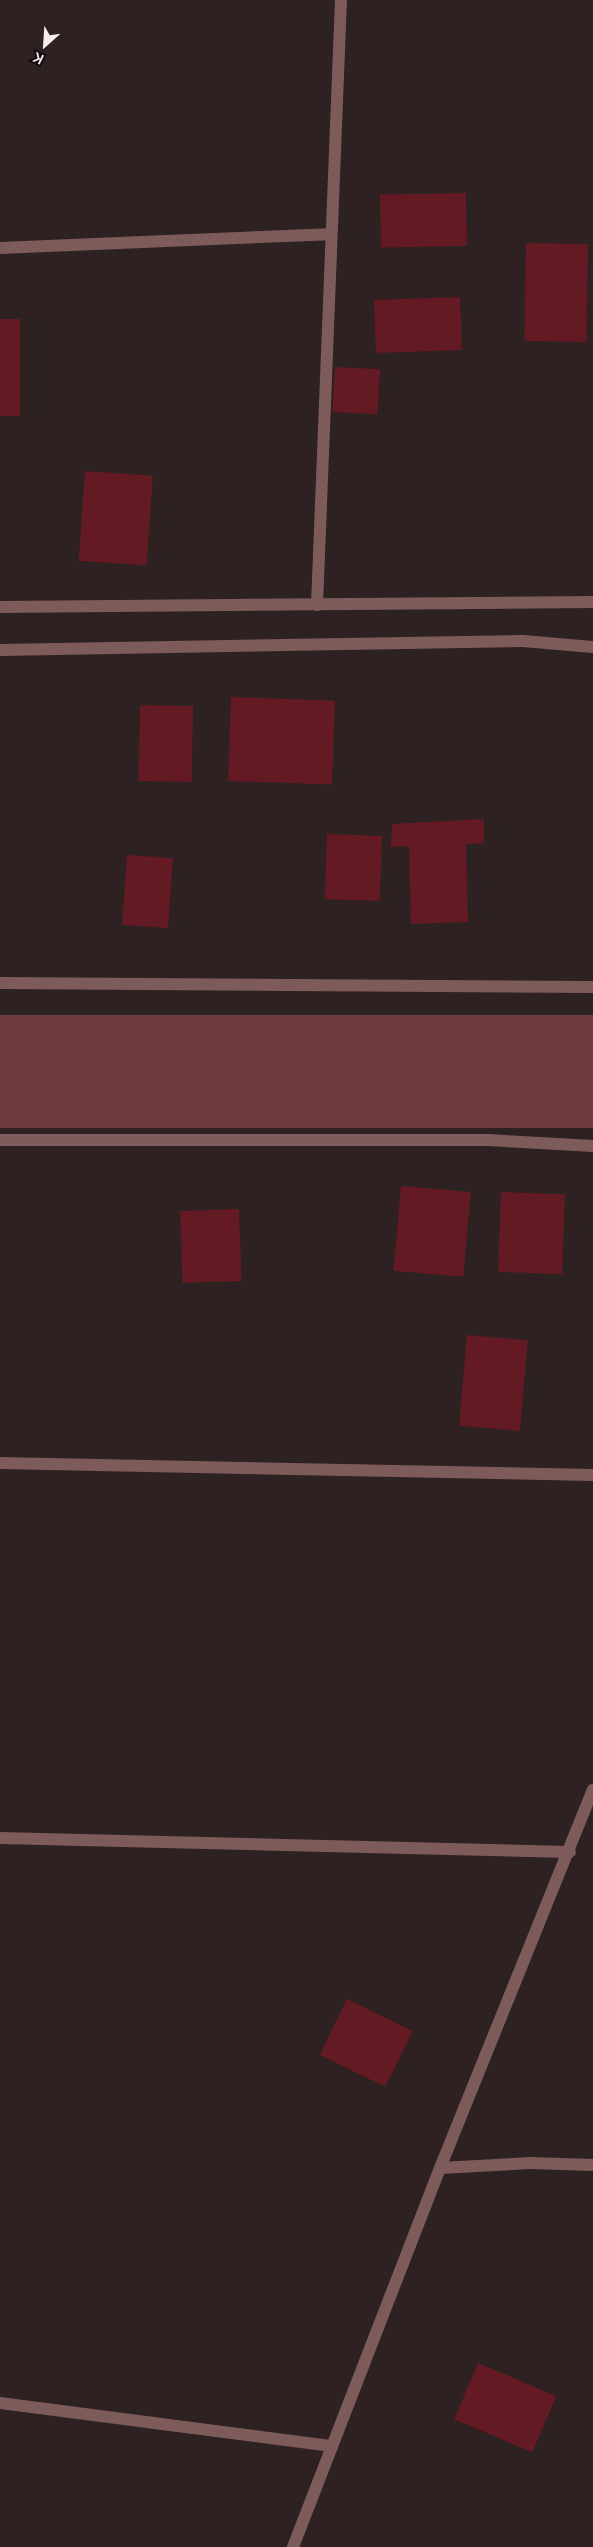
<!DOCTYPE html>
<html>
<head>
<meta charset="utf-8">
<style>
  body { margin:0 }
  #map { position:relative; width:593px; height:2547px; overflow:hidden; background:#2e2121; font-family:Lato,sans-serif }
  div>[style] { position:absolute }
  .green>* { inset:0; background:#6c3a3c; transform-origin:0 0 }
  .building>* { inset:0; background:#641a23; transform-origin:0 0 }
  .minor>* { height:12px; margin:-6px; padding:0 6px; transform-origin:6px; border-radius:6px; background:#7e5b5b }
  span { translate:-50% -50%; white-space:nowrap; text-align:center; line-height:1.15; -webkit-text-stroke:5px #120d0d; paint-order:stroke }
  .north { position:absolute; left:20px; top:20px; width:50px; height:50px; -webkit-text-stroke:4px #120d0d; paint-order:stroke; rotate:206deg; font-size:14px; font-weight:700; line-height:20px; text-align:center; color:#f7eeed }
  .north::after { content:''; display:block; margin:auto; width:18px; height:22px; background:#f7eeed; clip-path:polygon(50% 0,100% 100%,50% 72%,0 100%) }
</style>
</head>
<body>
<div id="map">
  <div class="green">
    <i style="left:593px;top:1015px;width:113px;height:593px;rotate:90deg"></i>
  </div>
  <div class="building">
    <i style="left:466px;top:193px;width:53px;height:86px;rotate:89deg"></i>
    <i style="left:526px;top:243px;width:62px;height:98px;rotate:1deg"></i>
    <i style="left:460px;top:297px;width:53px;height:86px;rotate:88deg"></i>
    <i style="left:0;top:319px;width:20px;height:97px"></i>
    <i style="left:335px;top:367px;width:45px;height:45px;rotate:3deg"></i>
    <i style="left:85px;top:471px;width:68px;height:90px;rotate:4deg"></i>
    <i style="left:231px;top:697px;width:104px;height:84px;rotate:2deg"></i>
    <i style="left:140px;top:705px;width:53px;height:76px;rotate:1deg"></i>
    <i style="clip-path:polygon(484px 819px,484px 843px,466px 844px,468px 922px,411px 924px,409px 846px,391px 847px,392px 824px)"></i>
    <i style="left:327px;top:834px;width:55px;height:65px;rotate:2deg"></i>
    <i style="left:127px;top:855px;width:46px;height:70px;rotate:4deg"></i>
    <i style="left:401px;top:1186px;width:70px;height:85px;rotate:5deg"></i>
    <i style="left:501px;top:1192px;width:64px;height:80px;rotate:2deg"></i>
    <i style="left:239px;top:1209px;width:72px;height:59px;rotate:88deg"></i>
    <i style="left:467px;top:1335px;width:61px;height:91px;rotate:5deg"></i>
    <i style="left:347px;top:1999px;width:73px;height:62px;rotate:26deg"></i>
    <i style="left:478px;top:2363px;width:85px;height:61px;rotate:23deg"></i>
  </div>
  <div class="minor">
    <i style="left:0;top:248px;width:330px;rotate:-2.4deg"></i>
    <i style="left:317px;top:605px;width:605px;rotate:-87.73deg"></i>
    <i style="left:0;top:607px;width:593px;rotate:-0.48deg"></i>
    <i style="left:0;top:650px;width:523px;rotate:-0.99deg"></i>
    <i style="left:523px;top:641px;width:70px;rotate:4.9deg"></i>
    <i style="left:0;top:983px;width:593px;rotate:0.39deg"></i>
    <i style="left:0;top:1140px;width:488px"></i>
    <i style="left:488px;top:1140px;width:105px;rotate:3.3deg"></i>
    <i style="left:0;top:1463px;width:593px;rotate:1.16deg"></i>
    <i style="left:0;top:1838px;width:570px;rotate:1.41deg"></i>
    <i style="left:440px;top:2168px;width:408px;rotate:-68deg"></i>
    <i style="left:0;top:2403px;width:335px;rotate:7.4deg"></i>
    <i style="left:293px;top:2547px;width:407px;rotate:-68.8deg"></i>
    <i style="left:440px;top:2168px;width:91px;rotate:-3.1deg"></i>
    <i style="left:531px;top:2163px;width:62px;rotate:1.8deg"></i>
  </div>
  <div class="north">K</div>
</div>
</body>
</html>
